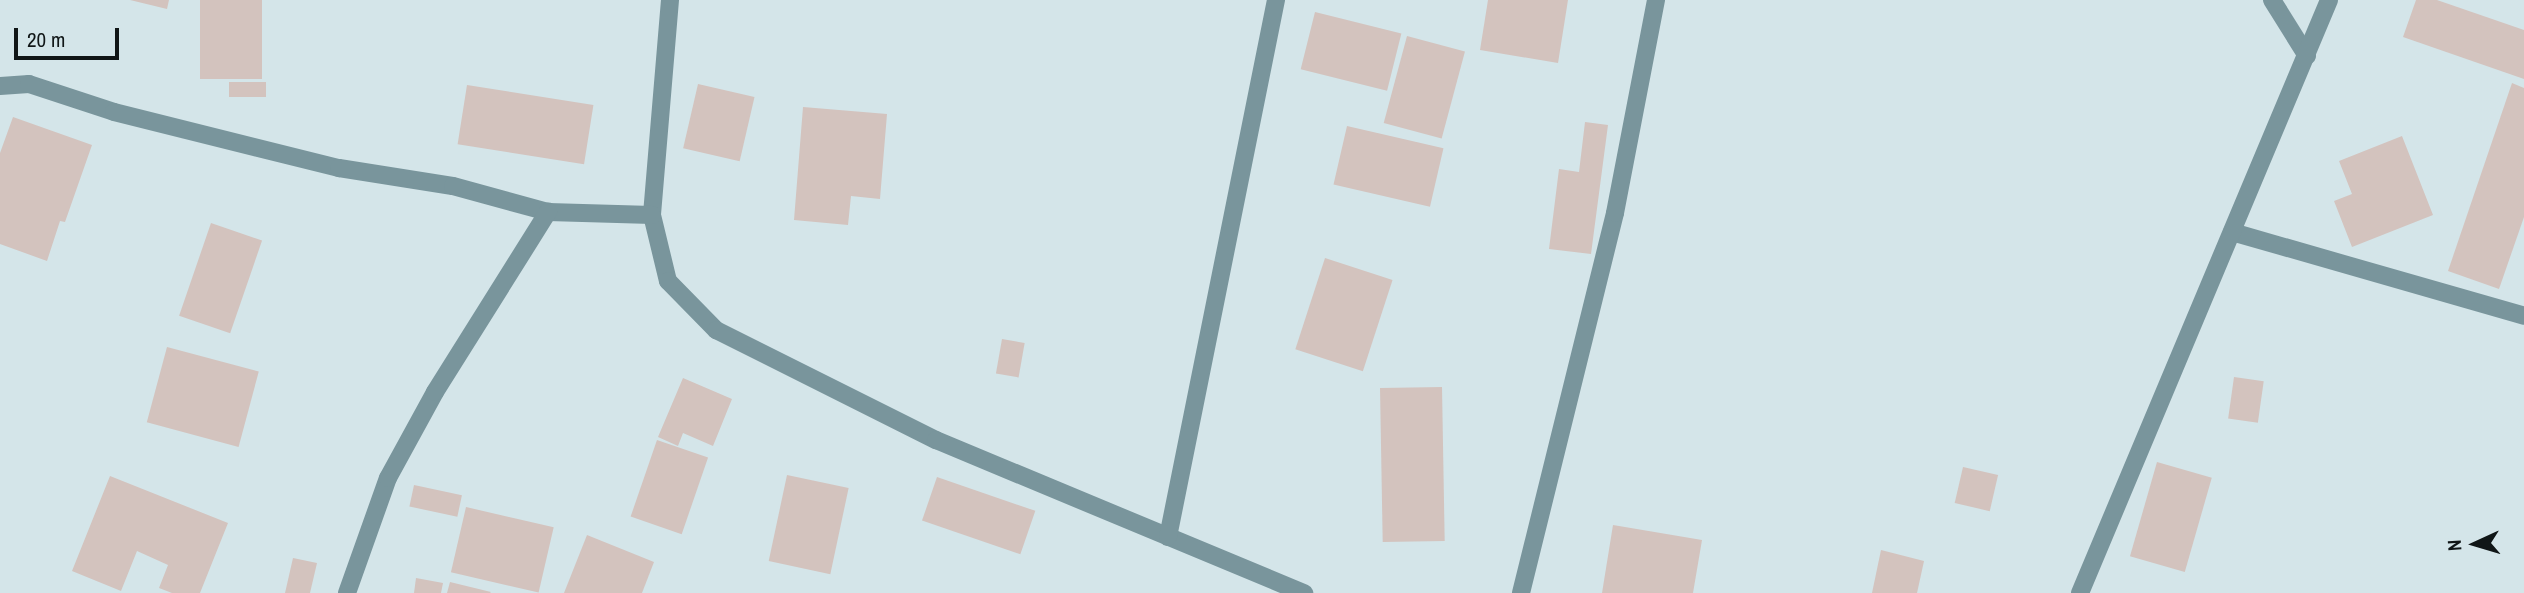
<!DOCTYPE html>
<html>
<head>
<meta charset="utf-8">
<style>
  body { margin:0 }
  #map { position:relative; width:2524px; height:593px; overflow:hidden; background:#d4e5e9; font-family:"Archivo Narrow",sans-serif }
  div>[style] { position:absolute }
  .building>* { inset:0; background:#d3c3be; transform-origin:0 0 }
  .minor>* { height:18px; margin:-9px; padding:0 9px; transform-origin:9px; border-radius:9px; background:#79959c }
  span { translate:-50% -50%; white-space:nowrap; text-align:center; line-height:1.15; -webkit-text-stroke:6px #d4e5e9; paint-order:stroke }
  .north { position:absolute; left:2440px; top:509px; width:70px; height:70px; -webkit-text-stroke:5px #d4e5e9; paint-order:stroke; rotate:266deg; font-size:19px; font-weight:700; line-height:28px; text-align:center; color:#101617 }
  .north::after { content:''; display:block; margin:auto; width:24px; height:32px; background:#101617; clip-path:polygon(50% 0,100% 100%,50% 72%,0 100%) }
  .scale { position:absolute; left:14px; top:28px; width:105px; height:32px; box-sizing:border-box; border:4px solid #101617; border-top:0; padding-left:9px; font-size:21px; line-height:24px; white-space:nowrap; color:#101617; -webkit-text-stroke:5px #d4e5e9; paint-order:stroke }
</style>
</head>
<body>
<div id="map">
  <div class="building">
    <i style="clip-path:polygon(130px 0,169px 0,167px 9px)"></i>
    <i style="left:200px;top:0;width:62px;height:79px"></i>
    <i style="clip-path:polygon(1488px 0,1568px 0,1558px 63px,1480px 50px)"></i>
    <i style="clip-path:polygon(2416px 0,2437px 0,2524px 30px,2524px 79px,2403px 37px)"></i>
    <i style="left:1315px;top:12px;width:89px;height:59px;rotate:14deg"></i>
    <i style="left:1407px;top:36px;width:60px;height:90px;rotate:15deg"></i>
    <i style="left:229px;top:82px;width:37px;height:15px"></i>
    <i style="clip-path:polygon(2512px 83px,2524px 88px,2524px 217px,2499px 289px,2448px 271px)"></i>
    <i style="left:698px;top:84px;width:58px;height:66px;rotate:13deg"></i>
    <i style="left:467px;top:85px;width:128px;height:60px;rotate:9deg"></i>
    <i style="clip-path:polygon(803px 107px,887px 114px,880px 199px,851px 196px,848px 225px,794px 220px)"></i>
    <i style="clip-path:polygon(13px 117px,92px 145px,65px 222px,60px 221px,47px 261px,0 244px,0 153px)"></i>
    <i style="clip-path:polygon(1585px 122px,1608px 125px,1591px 254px,1549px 249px,1559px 169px,1579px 172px)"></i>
    <i style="left:1347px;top:126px;width:99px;height:60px;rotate:13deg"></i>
    <i style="clip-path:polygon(2402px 136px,2433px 215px,2352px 247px,2334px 201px,2352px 194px,2339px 161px)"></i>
    <i style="left:211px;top:223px;width:54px;height:98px;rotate:19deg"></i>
    <i style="left:1325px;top:258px;width:71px;height:96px;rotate:18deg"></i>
    <i style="left:1002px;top:339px;width:23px;height:35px;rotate:10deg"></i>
    <i style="left:167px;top:347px;width:95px;height:78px;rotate:15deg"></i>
    <i style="left:2234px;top:377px;width:30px;height:42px;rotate:8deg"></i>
    <i style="clip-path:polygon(683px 378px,732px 399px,713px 446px,683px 433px,678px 446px,658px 437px)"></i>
    <i style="left:1442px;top:387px;width:154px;height:62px;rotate:89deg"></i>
    <i style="left:657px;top:440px;width:54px;height:81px;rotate:19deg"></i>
    <i style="left:2157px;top:462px;width:57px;height:98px;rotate:16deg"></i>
    <i style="left:1963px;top:467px;width:36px;height:37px;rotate:13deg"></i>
    <i style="left:787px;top:475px;width:63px;height:88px;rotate:12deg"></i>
    <i style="clip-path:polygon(110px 476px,228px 523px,200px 593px,172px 593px,159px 588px,168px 565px,137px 551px,121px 591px,72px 571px)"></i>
    <i style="left:937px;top:477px;width:104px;height:46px;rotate:19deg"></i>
    <i style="left:414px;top:485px;width:49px;height:22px;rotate:12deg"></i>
    <i style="left:466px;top:507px;width:90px;height:67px;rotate:13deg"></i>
    <i style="clip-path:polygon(1613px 525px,1702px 540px,1693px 593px,1602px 593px)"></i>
    <i style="clip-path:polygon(587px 535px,654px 562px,642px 593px,564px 593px)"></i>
    <i style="clip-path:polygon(1881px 550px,1924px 561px,1917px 593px,1872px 593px)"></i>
    <i style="clip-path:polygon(293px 558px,317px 563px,310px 593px,285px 593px)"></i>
    <i style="clip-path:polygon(416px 578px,443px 583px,441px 593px,414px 593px)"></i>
    <i style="clip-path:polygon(450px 582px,491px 592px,490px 593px,447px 593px)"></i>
  </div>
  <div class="minor">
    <i style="left:670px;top:0;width:216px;rotate:94.8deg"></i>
    <i style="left:652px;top:215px;width:68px;rotate:76.4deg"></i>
    <i style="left:668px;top:281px;width:69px;rotate:45.6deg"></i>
    <i style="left:716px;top:330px;width:246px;rotate:26.6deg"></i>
    <i style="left:936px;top:440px;width:399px;rotate:22.6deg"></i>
    <i style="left:2272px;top:0;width:66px;rotate:58deg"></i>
    <i style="left:0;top:86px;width:29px;rotate:-4deg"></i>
    <i style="left:29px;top:84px;width:89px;rotate:18.2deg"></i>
    <i style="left:114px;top:112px;width:232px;rotate:14deg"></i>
    <i style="left:339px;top:168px;width:115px;rotate:9deg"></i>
    <i style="left:453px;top:186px;width:98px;rotate:15.3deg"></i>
    <i style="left:548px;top:212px;width:104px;rotate:1.7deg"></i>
    <i style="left:2232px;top:232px;width:304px;rotate:16deg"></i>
    <i style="left:1168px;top:537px;width:548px;rotate:-78.63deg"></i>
    <i style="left:347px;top:593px;width:122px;rotate:-70.4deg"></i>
    <i style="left:388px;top:478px;width:98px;rotate:-61.3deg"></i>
    <i style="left:435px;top:392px;width:213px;rotate:-57.9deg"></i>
    <i style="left:1521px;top:593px;width:391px;rotate:-76.1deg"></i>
    <i style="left:1615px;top:213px;width:217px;rotate:-79.1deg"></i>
    <i style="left:2080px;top:593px;width:643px;rotate:-67.22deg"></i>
  </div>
  <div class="north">N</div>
  <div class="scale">20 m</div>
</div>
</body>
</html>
